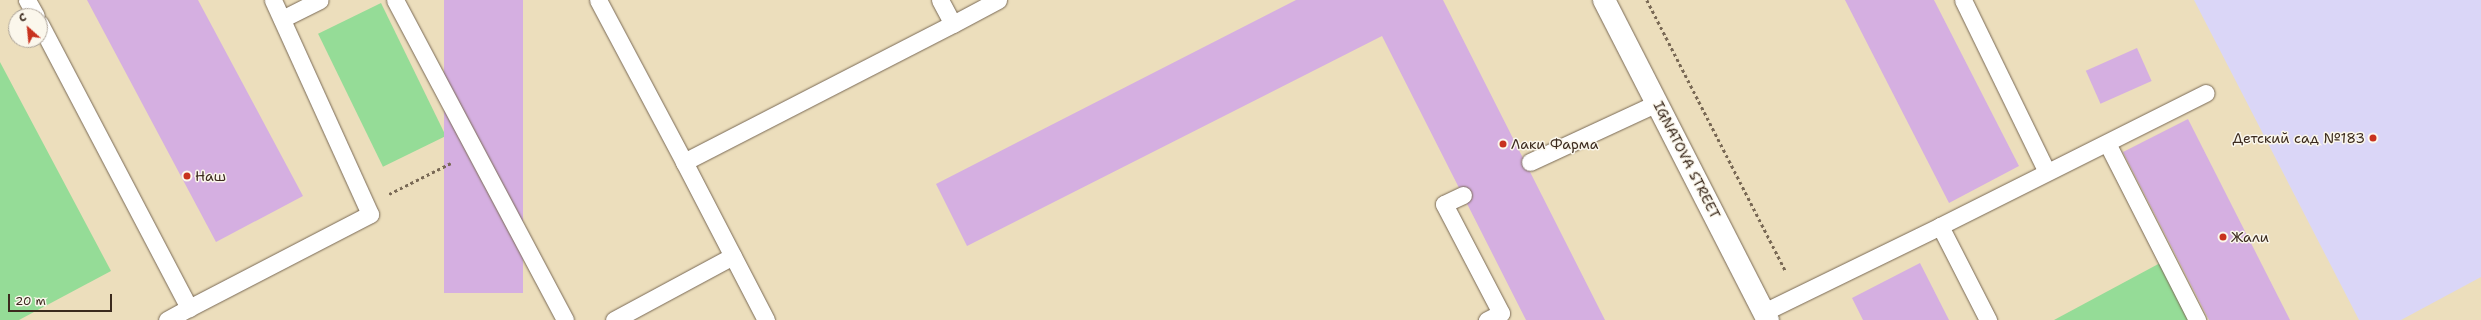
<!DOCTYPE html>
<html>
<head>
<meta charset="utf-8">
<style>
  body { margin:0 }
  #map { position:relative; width:2481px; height:320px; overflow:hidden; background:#ecdebc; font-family:"Shantell Sans",sans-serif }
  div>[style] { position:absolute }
  .built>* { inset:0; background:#dad6f7 }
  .green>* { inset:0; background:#95dc97; transform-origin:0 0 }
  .building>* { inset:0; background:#d5afe1; transform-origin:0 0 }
  .path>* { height:2.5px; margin-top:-1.25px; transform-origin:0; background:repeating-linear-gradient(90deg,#796955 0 3px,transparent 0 6px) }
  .roads { filter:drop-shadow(0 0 1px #796955) drop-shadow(0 0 1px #796955) }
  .service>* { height:17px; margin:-8.5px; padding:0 8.5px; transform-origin:8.5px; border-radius:8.5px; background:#fff }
  .tertiary>* { height:22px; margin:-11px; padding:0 11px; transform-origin:11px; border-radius:11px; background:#fff }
  .dots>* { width:11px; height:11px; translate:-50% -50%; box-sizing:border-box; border:2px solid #fbf7ec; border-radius:50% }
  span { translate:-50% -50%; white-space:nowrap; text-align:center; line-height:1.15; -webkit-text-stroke:3px #fbf7ec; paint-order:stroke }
  .poi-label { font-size:14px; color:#3b2a1e }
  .right { translate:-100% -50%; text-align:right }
  .left { translate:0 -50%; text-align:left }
  .street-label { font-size:14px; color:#3b2a1e }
  .north { position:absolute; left:8px; top:8px; width:40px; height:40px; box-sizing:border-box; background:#fbf7ec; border:1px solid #aea59a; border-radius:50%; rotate:333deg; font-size:11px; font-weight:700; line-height:16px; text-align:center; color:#3b2a1e }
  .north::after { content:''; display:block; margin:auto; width:14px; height:18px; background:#c8321e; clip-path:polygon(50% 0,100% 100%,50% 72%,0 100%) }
  .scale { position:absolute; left:8px; top:294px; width:104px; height:18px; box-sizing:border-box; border:2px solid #3b2a1e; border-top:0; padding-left:5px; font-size:12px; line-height:14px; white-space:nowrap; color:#3b2a1e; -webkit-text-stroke:3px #fbf7ec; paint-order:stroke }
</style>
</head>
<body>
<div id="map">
  <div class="built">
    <i style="clip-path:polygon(2194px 0,2481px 0,2481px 277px,2401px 320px,2359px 320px)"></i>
  </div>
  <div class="green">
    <i style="left:381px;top:3px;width:148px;height:70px;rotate:64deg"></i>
    <i style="clip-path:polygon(0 62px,111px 271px,19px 320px,0 320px)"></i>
    <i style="clip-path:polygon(2162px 262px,2192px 320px,2054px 320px)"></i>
  </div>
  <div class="building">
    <i style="clip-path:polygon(87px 0,198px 0,303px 196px,216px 242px)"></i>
    <i style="left:444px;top:0;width:79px;height:293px"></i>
    <i style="clip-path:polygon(1296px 0,1443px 0,1605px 320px,1526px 320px,1382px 36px,967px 246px,936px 184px)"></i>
    <i style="clip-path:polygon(1845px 0,1934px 0,2019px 166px,1949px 203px)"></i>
    <i style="left:2137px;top:48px;width:36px;height:56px;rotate:66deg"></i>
    <i style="clip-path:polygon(2188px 119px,2290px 320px,2209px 320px,2123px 152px)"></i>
    <i style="clip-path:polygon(1920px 263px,1949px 320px,1863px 320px,1852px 298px)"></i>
  </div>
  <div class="path">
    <i style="left:1647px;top:0;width:305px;rotate:62.9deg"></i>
    <i style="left:389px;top:194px;width:69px;rotate:-26.6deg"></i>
  </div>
  <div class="roads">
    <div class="service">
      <i style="left:27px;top:0;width:18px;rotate:61deg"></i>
      <i style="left:395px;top:0;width:362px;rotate:62deg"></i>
      <i style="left:598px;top:0;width:183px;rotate:62deg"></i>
      <i style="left:940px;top:0;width:27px;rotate:62deg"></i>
      <i style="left:953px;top:24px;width:51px;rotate:-28.1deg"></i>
      <i style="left:1963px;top:0;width:191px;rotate:64deg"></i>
      <i style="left:282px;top:19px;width:42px;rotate:-26.6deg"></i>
      <i style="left:40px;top:24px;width:321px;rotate:62.3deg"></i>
      <i style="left:189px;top:308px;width:204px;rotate:-27.4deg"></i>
      <i style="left:370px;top:214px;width:235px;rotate:-114.4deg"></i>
      <i style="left:2107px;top:143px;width:199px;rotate:63deg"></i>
      <i style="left:1530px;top:162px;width:140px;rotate:-24.9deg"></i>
      <i style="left:1463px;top:195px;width:21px;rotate:155deg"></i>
      <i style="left:1444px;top:204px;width:123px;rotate:62.4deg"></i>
      <i style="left:1501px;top:313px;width:16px;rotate:153deg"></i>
      <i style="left:1940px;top:226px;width:297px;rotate:-26.6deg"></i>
      <i style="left:1764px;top:312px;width:196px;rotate:-26deg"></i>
      <i style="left:1940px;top:226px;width:106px;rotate:62.9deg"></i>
      <i style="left:167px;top:320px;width:25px;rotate:-29deg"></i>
      <i style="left:614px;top:320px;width:135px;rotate:-28.3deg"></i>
      <i style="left:766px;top:320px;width:178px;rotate:-117.4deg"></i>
      <i style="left:684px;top:162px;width:302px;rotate:-27.2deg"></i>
    </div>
    <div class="tertiary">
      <i style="left:1604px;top:0;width:360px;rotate:62.9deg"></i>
    </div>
  </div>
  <div class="dots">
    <i style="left:2373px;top:138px;background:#c8321e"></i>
    <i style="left:1503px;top:144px;background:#c8321e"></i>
    <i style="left:187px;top:176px;background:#c8321e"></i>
    <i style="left:2223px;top:237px;background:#c8321e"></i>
  </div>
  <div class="poi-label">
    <span class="right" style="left:2365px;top:138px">Детский сад №183</span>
    <span class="left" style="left:1511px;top:144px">Лаки Фарма</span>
    <span class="left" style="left:195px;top:176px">Наш</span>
    <span class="left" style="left:2231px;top:237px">Жали</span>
  </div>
  <div class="street-label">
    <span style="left:1687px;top:160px;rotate:63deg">IGNATOVA STREET</span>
  </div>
  <div class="north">С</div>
  <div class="scale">20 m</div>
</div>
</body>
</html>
